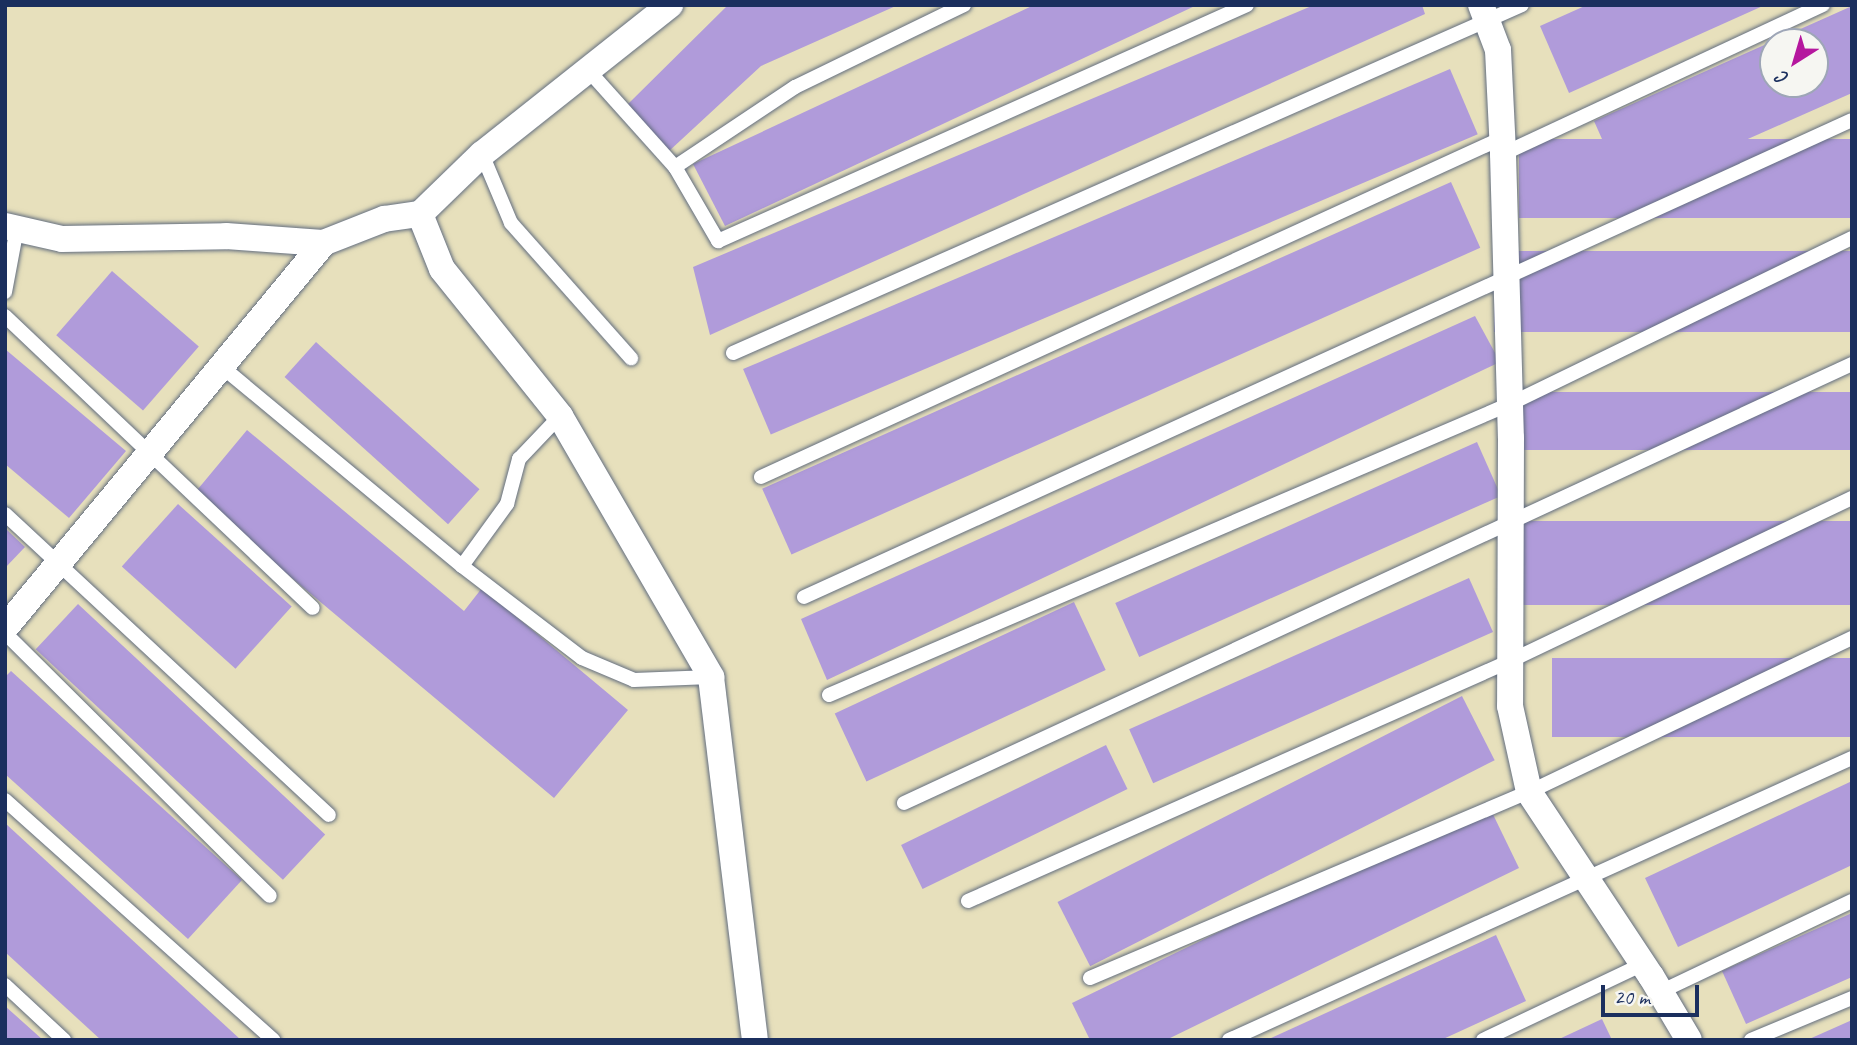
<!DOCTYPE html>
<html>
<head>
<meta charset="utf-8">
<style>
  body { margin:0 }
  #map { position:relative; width:1857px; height:1045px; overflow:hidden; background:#e7e0bc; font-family:Caveat,sans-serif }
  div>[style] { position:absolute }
  .building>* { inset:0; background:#b09bda; transform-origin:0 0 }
  .roads { filter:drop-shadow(0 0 2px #626d7f) drop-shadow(0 0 2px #626d7f) }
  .lane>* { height:14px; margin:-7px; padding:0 7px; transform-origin:7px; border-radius:7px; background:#fff }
  .street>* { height:26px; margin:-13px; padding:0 13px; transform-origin:13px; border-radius:13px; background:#fff }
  span { translate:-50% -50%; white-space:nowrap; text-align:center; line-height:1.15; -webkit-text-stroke:5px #f6f6f2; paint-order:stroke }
  .frame { position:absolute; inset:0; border:7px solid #1b2f5e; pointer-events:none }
  .north { position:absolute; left:1759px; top:28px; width:70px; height:70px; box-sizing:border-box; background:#f6f6f2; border:2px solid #9ea6b7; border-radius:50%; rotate:217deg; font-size:19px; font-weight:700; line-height:28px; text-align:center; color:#1b2f5e }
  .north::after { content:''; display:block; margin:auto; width:24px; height:32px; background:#b5179e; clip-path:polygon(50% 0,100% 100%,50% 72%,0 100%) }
  .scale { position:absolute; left:1601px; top:985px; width:98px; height:32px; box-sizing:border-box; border:4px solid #1b2f5e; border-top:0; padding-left:9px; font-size:21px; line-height:24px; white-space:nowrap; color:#1b2f5e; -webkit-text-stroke:5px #f6f6f2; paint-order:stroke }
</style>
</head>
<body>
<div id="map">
  <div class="building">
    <i style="clip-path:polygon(728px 5px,898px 5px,761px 66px,668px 152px,627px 105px)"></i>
    <i style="clip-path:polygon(1034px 5px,1197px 5px,725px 226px,693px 164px)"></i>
    <i style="clip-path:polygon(1314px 5px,1422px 5px,1425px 14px,710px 335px,693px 267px)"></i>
    <i style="clip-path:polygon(1587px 5px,1765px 5px,1569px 93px,1540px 26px)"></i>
    <i style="clip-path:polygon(evenodd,1852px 6px,1852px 93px,1626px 193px,1594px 121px,1852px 6px,1773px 42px,1815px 42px,1815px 84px,1773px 84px,1773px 42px)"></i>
    <i style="left:1450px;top:69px;width:71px;height:768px;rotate:67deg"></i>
    <i style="left:1852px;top:139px;width:79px;height:333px;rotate:90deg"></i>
    <i style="left:1451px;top:182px;width:72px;height:754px;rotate:66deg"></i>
    <i style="left:1852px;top:251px;width:81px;height:358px;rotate:90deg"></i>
    <i style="left:112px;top:271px;width:115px;height:85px;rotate:41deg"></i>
    <i style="clip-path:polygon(1475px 316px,1500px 362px,827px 680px,801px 619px)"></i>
    <i style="left:316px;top:342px;width:220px;height:47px;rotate:42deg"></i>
    <i style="clip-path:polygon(5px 349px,126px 451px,69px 518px,5px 464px)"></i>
    <i style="left:1852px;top:392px;width:58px;height:329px;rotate:90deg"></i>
    <i style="clip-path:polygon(247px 430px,464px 611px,482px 588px,628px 710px,554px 798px,193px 495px)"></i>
    <i style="left:1477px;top:442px;width:59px;height:396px;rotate:66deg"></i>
    <i style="left:178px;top:504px;width:153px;height:84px;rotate:42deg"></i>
    <i style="left:1852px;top:521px;width:84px;height:334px;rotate:90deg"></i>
    <i style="clip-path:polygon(5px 528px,25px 547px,5px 568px)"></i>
    <i style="left:1469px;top:578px;width:59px;height:372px;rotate:66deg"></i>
    <i style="left:1074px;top:602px;width:75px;height:264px;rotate:65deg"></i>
    <i style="left:78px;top:604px;width:338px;height:62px;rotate:43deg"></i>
    <i style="left:1852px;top:658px;width:79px;height:300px;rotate:90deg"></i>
    <i style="clip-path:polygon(11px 671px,242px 880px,188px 939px,5px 774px,5px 677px)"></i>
    <i style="left:1462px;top:696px;width:72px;height:454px;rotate:63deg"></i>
    <i style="left:1106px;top:745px;width:49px;height:228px;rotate:64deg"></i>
    <i style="clip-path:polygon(1852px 781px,1852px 865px,1678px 947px,1645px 878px)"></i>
    <i style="clip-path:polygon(1487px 802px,1519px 868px,1166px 1040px,1090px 1040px,1072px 1003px)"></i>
    <i style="clip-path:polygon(5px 823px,241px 1040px,101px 1040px,5px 952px)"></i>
    <i style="clip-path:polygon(1852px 913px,1852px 977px,1746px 1024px,1722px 971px)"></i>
    <i style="clip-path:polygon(1496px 935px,1526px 1001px,1441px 1040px,1267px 1040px)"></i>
    <i style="clip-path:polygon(5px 1006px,43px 1040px,5px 1040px)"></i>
    <i style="clip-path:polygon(1602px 1019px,1612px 1040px,1557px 1040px)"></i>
    <i style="clip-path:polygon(1852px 1020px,1852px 1040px,1807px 1040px)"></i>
  </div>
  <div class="roads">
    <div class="lane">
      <i style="left:588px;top:70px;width:130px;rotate:48.1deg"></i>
      <i style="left:675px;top:167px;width:86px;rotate:59.8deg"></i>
      <i style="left:718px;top:241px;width:579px;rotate:-24.04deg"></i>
      <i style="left:482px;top:154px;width:75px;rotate:67.2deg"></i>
      <i style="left:511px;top:223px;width:181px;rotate:48.4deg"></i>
      <i style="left:1503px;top:154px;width:353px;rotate:-25deg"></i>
      <i style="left:675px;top:167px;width:144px;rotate:-33.7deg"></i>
      <i style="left:795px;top:87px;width:188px;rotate:-25.9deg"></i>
      <i style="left:5px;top:292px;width:65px;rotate:-79.4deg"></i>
      <i style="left:5px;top:316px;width:424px;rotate:43.5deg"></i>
      <i style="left:733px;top:353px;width:862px;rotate:-23.8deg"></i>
      <i style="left:221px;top:366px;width:313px;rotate:39.7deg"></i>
      <i style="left:462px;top:566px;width:77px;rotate:-54deg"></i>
      <i style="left:507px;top:504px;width:47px;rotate:-75.1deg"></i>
      <i style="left:519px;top:459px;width:59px;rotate:-46.4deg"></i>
      <i style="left:761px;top:477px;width:815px;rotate:-24.58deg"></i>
      <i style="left:5px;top:514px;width:442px;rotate:42.9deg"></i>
      <i style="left:462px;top:566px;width:151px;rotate:37.5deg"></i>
      <i style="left:582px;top:658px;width:56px;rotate:22.9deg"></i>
      <i style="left:634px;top:680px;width:77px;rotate:-2.2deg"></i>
      <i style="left:804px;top:597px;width:1151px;rotate:-24.47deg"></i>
      <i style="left:5px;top:633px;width:373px;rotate:44.8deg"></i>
      <i style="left:829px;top:695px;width:741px;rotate:-23.14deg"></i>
      <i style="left:1510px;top:404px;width:380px;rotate:-25.9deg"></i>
      <i style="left:5px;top:800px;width:360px;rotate:41.8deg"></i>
      <i style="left:904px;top:803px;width:1045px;rotate:-24.85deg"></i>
      <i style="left:968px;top:901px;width:593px;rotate:-23.88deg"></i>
      <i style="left:1510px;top:661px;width:379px;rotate:-25.5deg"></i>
      <i style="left:1090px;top:978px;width:477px;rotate:-23deg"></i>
      <i style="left:1529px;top:792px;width:358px;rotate:-25.5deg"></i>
      <i style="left:5px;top:985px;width:81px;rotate:43deg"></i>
      <i style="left:1660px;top:992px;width:212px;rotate:-25.4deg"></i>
      <i style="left:1229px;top:1040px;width:684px;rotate:-24.35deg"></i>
      <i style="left:1483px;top:1040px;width:177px;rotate:-25.4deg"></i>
      <i style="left:1751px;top:1040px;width:109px;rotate:-22.6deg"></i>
    </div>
    <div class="street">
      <i style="left:1481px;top:5px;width:48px;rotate:69.3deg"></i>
      <i style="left:1498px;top:50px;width:104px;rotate:87.2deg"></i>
      <i style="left:1503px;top:154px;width:284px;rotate:88.4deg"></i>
      <i style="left:1511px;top:438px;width:268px;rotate:90.2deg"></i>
      <i style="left:1510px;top:706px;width:88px;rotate:77.5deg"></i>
      <i style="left:1529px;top:792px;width:221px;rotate:56.5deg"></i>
      <i style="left:1651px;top:976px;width:74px;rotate:59.3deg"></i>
      <i style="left:420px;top:214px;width:59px;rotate:68.2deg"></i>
      <i style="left:442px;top:269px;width:189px;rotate:51.2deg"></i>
      <i style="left:560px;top:416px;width:302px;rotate:59.9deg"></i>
      <i style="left:711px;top:677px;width:366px;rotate:83.1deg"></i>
      <i style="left:5px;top:226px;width:58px;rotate:12.8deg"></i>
      <i style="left:62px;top:239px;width:164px;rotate:-1deg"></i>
      <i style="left:226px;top:236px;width:97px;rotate:4.1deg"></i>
      <i style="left:323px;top:243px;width:66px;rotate:-21.5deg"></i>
      <i style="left:384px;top:219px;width:36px;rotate:-8deg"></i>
      <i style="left:420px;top:214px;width:86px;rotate:-44.1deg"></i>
      <i style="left:482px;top:154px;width:240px;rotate:-38.4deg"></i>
      <i style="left:5px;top:628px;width:499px;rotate:-50.4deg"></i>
    </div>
  </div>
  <div class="frame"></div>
  <div class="north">С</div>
  <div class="scale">20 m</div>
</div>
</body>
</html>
